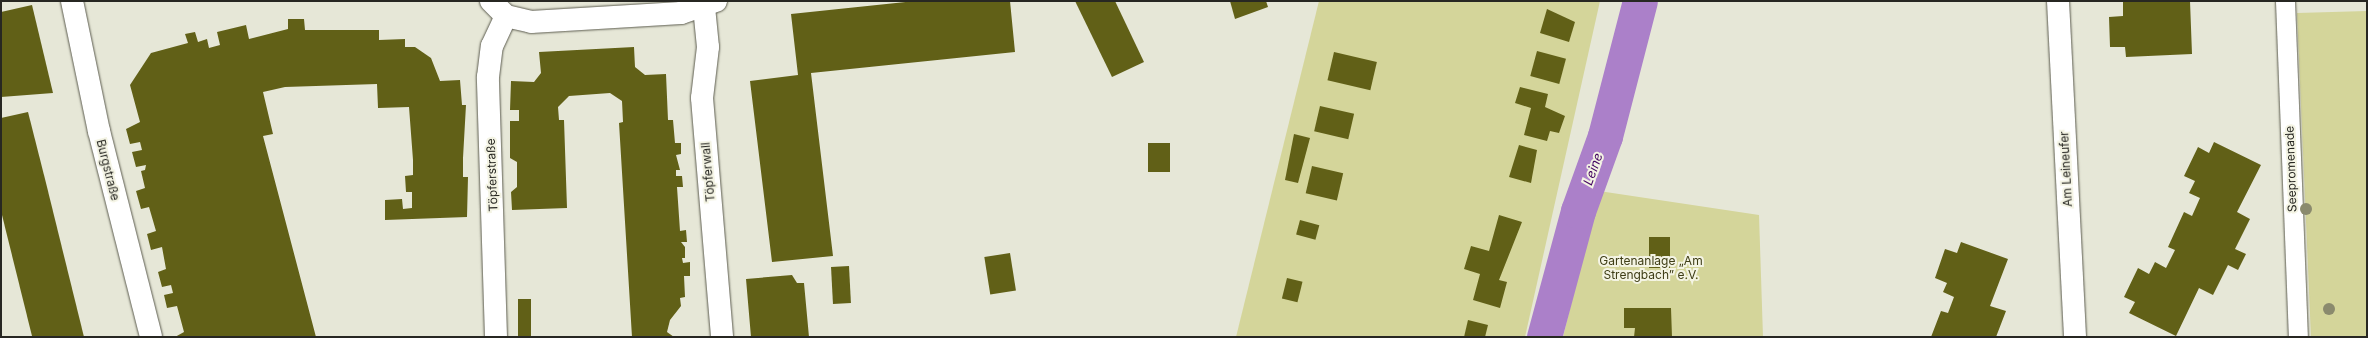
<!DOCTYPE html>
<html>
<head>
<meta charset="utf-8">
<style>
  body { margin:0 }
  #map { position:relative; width:2368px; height:338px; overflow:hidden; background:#e6e7d7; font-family:Inter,sans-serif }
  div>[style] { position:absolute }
  .green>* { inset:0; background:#d4d59a }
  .canal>* { height:35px; margin:-17.5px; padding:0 17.5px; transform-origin:17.5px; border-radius:17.5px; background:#ab80c9 }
  .building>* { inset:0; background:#616017; transform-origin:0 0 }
  .roads { filter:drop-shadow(0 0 1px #5d5d50) drop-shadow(0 0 1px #5d5d50) }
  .service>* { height:19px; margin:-9.5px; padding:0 9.5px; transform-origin:9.5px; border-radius:9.5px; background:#fff }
  .minor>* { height:22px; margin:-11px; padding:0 11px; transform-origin:11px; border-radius:11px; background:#fff }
  .trees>* { width:12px; height:12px; margin:-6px; border-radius:50%; background:#8a8a6d }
  span { translate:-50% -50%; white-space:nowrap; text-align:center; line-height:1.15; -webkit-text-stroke:4px #f4f4e4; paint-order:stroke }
  .street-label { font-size:12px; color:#272722 }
  .park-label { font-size:12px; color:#3e3d16 }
  .water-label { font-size:13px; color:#430461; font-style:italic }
  .frame { position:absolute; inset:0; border:2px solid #272722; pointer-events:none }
</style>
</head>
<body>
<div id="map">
  <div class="green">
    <i style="clip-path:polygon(1319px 1px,1600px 1px,1525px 337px,1236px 337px)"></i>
    <i style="clip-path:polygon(2367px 11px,2367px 337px,2311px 337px,2297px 13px)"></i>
    <i style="clip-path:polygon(1599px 191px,1759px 215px,1763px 337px,1563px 337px)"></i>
  </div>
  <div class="canal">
    <i style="left:1544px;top:337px;width:131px;rotate:-74.9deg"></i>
    <i style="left:1578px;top:211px;width:80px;rotate:-70.2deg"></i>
    <i style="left:1605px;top:136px;width:139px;rotate:-75.5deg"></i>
  </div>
  <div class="building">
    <i style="clip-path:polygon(915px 1px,1010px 1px,1015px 52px,811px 73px,833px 256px,772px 262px,750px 81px,798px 75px,791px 14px)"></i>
    <i style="clip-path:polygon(1075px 1px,1115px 1px,1144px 62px,1112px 77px)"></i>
    <i style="clip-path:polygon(1230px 1px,1266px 1px,1268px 7px,1235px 19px)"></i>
    <i style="clip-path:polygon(2123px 1px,2190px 1px,2192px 54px,2126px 57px,2125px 47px,2110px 47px,2109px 17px,2123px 16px)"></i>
    <i style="clip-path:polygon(32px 5px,53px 93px,1px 97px,1px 12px)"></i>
    <i style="clip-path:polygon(1547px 9px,1575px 22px,1569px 42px,1540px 33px)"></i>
    <i style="clip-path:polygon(288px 19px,304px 19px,305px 30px,379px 30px,379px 40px,405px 39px,405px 47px,415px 47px,431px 58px,440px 81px,460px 80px,462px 105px,466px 105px,463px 158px,463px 177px,468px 177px,467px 217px,385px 220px,385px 200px,402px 199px,403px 209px,412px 208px,412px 192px,406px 192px,405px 176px,413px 175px,413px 160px,409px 107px,378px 108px,377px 84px,285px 87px,263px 92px,273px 134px,263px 136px,316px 337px,175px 337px,184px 332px,177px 306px,167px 308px,164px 295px,173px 293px,171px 285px,162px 287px,158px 272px,166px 269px,162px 247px,151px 250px,147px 234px,156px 231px,149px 207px,141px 209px,136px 191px,145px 188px,141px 171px,145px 170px,146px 165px,136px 167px,132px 152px,142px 150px,140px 142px,130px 144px,126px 129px,140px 122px,130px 85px,151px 53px,188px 43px,185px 34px,195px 32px,198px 42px,207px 39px,209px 48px,220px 45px,217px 32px,246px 25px,249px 39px,288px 29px)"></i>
    <i style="clip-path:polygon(634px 47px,635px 67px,645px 75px,666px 74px,668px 120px,673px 120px,675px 143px,681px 143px,681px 154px,676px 155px,680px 170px,676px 170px,676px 176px,682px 176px,683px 187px,677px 187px,680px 231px,686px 230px,687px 242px,681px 242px,685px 247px,685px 258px,682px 258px,683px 263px,690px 262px,690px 276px,684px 276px,685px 297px,680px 298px,681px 306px,670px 320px,667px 332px,674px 337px,632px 337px,619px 123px,623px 122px,622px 101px,610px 93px,569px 96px,558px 107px,559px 120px,564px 120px,567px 208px,512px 210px,511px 192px,517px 187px,517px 162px,510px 158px,510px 121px,519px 121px,519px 110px,510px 110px,511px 81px,534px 82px,541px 73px,539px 52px)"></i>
    <i style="left:1537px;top:51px;width:30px;height:26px;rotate:15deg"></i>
    <i style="left:1334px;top:52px;width:44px;height:29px;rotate:13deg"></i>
    <i style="clip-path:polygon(1520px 87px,1548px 94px,1545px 107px,1565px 116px,1559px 133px,1550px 131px,1547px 141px,1524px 135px,1531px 108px,1515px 103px)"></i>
    <i style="left:1320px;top:106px;width:35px;height:26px;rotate:13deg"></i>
    <i style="clip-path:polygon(28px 112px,46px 183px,84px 337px,32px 336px,1px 211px,1px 118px)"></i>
    <i style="clip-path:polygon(1294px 134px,1310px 138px,1298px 183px,1285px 180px)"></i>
    <i style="clip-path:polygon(2214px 142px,2261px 165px,2237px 212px,2250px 219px,2235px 249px,2246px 254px,2238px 270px,2228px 265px,2213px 295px,2199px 288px,2176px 336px,2129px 313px,2135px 302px,2124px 297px,2138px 268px,2149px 274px,2155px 262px,2166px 268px,2175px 250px,2168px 247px,2184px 212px,2192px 216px,2200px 198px,2189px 193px,2195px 181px,2184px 176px,2198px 147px,2209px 153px)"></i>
    <i style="left:1148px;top:143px;width:22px;height:29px"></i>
    <i style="clip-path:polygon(1519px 145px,1537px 150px,1531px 183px,1509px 177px)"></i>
    <i style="left:1312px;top:166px;width:32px;height:28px;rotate:13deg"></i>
    <i style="clip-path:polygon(1499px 215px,1522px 222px,1499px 280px,1507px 282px,1500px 308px,1473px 300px,1480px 274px,1464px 269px,1471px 246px,1489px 251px)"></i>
    <i style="left:1300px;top:220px;width:20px;height:15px;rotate:15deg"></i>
    <i style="left:1649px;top:237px;width:21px;height:31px"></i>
    <i style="clip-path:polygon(1961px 242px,2008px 259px,1990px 306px,2006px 311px,1996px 337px,1931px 337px,1941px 311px,1948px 313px,1954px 297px,1943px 292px,1947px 283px,1935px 278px,1945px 249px,1957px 253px)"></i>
    <i style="left:1010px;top:253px;width:38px;height:26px;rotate:81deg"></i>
    <i style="left:849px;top:266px;width:37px;height:18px;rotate:87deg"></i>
    <i style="clip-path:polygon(792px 275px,797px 283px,804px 283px,809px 337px,751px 337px,746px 279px)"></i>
    <i style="left:1287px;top:278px;width:16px;height:21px;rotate:14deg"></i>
    <i style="left:518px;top:299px;width:13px;height:38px"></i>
    <i style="clip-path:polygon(1624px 308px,1671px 308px,1672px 337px,1634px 337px,1635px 328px,1624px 328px)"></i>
    <i style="clip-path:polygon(1468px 320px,1488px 325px,1485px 337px,1464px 337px)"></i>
  </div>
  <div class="roads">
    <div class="service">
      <i style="left:2285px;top:1px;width:336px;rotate:87.8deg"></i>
    </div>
    <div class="minor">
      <i style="left:72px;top:1px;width:133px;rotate:78.3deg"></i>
      <i style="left:99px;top:131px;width:212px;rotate:75.8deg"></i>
      <i style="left:491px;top:1px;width:21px;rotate:45deg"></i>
      <i style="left:506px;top:16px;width:26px;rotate:13deg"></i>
      <i style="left:531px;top:22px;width:150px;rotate:-3.4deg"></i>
      <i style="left:681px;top:13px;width:37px;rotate:-19deg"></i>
      <i style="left:2058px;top:1px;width:336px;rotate:87.1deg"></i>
      <i style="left:704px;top:7px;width:40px;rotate:84.3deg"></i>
      <i style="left:708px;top:47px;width:51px;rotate:96.7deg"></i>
      <i style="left:702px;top:98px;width:240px;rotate:85.2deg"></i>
      <i style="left:496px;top:337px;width:260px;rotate:-91.8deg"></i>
      <i style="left:488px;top:77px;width:31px;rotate:-83deg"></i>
      <i style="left:492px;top:46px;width:33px;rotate:-65deg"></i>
    </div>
  </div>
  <div class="trees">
    <i style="left:2306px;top:209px"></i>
    <i style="left:2329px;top:309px"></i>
  </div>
  <div class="street-label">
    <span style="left:2066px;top:169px;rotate:-93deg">Am Leineufer</span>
    <span style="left:2291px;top:169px;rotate:-92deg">Seepromenade</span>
    <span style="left:108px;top:170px;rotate:76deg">Burgstraße</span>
    <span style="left:708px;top:172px;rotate:-95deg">Töpferwall</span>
    <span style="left:492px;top:175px;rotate:-92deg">Töpferstraße</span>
  </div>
  <div class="park-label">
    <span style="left:1651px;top:268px">Gartenanlage „Am<br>Strengbach” e.V.</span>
  </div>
  <div class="water-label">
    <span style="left:1593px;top:169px;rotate:-70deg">Leine</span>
  </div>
  <div class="frame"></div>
</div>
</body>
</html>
